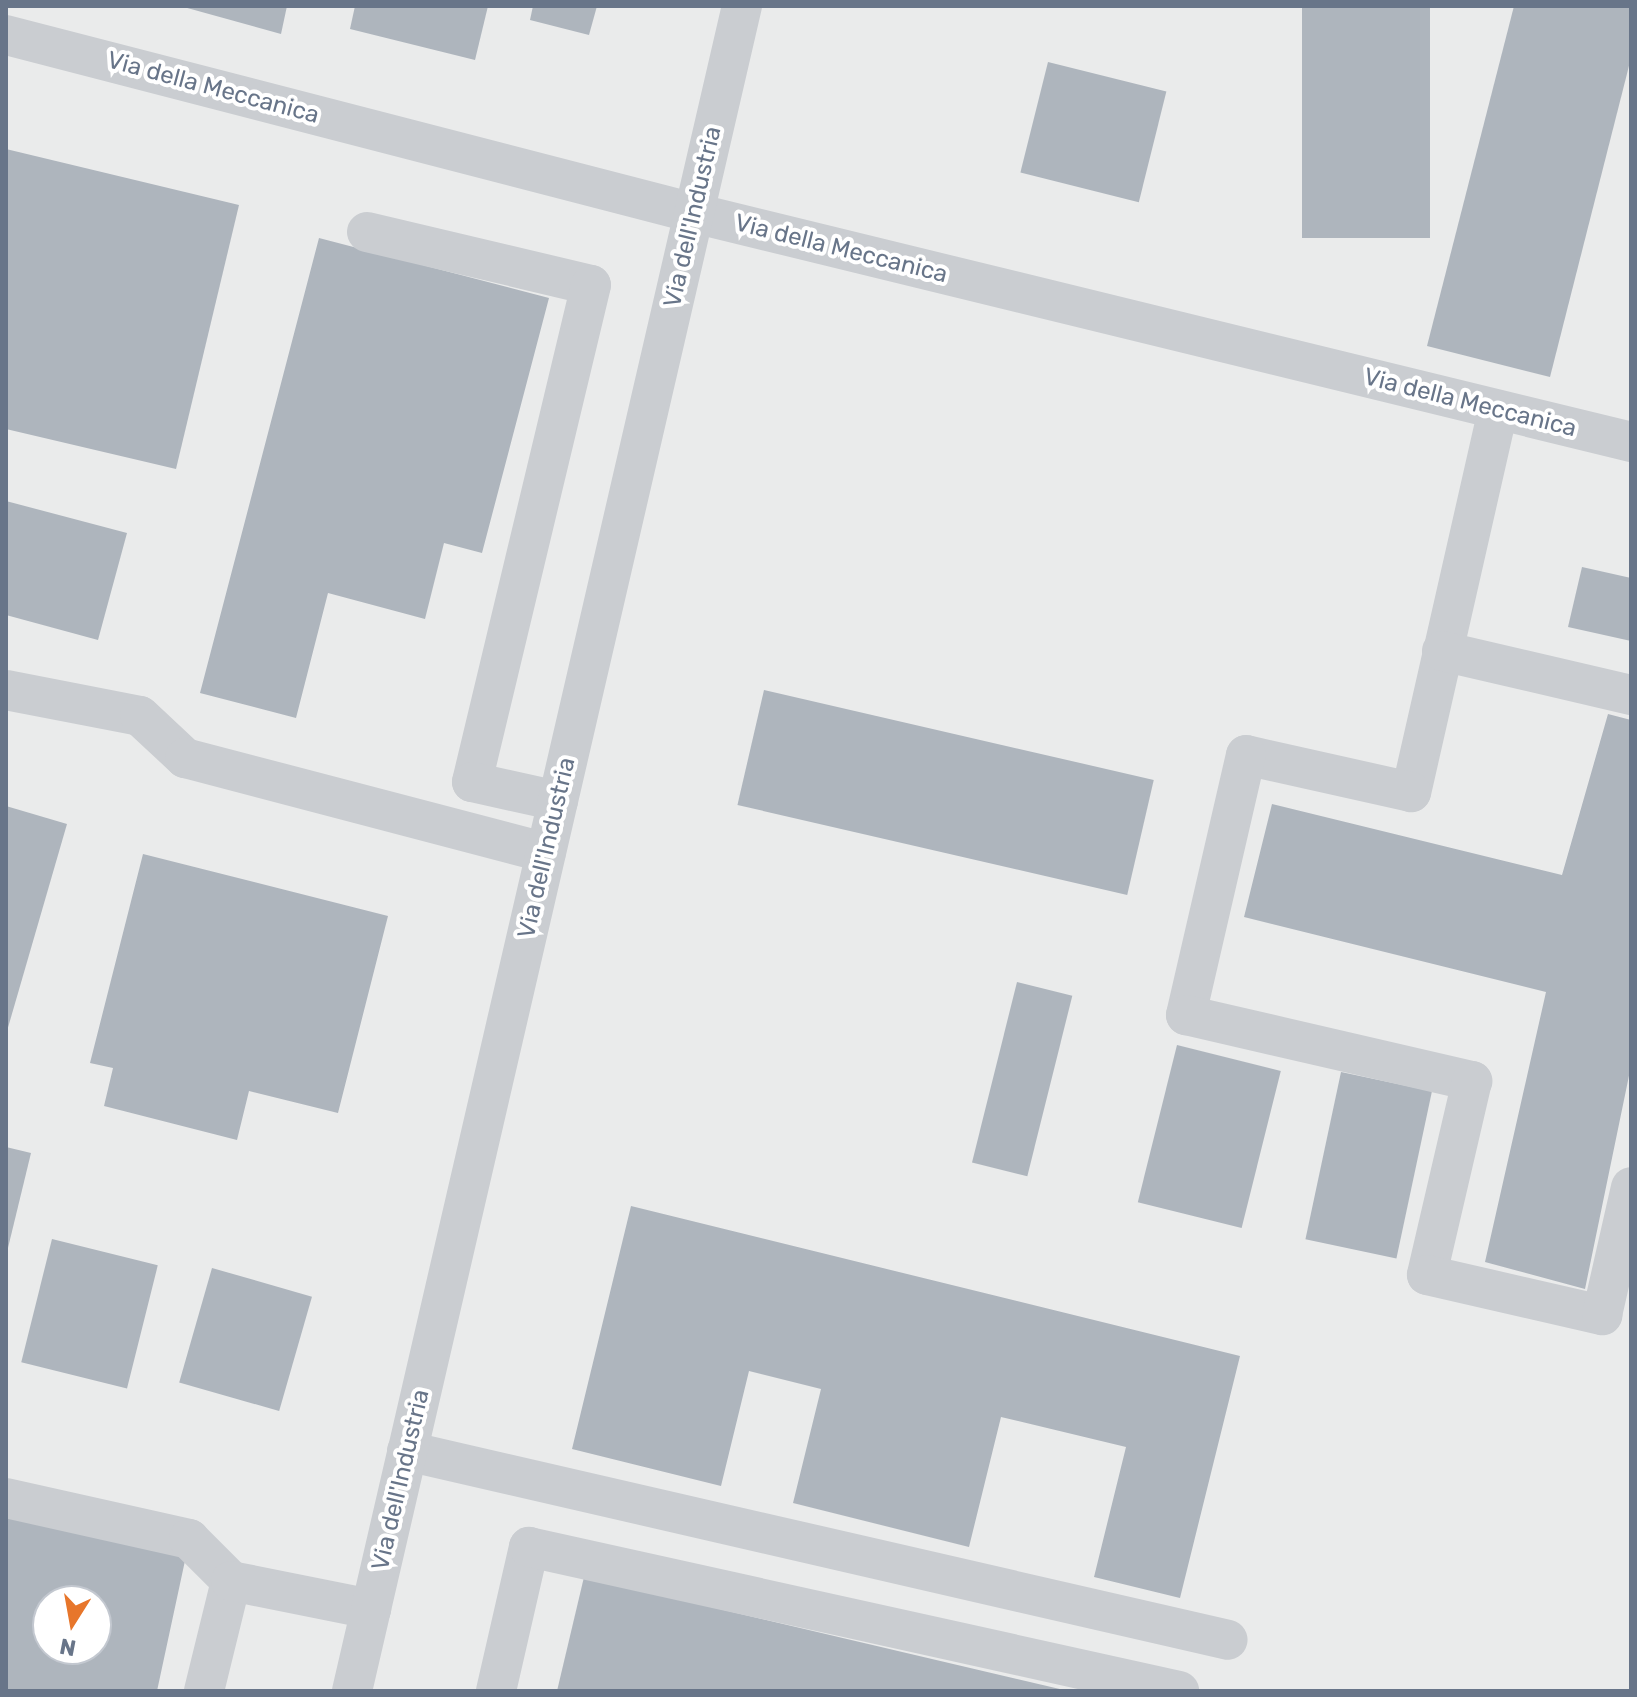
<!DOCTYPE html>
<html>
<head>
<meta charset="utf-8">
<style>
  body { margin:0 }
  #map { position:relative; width:1637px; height:1697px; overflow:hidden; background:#f9faf8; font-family:Rubik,sans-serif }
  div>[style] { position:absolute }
  .built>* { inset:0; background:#eaebeb }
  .building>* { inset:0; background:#aeb5bd; transform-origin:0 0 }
  .minor>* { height:40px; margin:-20px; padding:0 20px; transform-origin:20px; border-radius:20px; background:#cacdd1 }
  span { translate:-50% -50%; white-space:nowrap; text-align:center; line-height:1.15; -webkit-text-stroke:8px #fff; paint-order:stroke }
  .street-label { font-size:24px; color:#687589 }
  .frame { position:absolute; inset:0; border:8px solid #687589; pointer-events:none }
  .north { position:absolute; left:32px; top:1585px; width:80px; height:80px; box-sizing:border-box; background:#fff; border:2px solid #c3c8d0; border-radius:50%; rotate:191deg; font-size:22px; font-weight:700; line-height:32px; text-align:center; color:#687589 }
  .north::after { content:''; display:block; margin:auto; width:28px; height:36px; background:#e7762b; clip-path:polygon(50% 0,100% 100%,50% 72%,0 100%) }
</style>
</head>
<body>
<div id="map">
  <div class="built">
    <i style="clip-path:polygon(evenodd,6px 6px,1631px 6px,1631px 1691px,6px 1691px,6px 6px,48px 1601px,96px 1601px,96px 1649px,48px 1649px,48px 1601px)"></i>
  </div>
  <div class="building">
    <i style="clip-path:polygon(180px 6px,287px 6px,281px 34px)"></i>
    <i style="clip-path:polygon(355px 6px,488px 6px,475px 60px,350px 29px)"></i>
    <i style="clip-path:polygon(533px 6px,597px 6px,589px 35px,530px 20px)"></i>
    <i style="left:1302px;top:6px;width:128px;height:232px"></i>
    <i style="clip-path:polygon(1514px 6px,1631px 6px,1631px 58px,1550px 377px,1427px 346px)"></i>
    <i style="left:1048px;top:62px;width:122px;height:114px;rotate:14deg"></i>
    <i style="clip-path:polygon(6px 149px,239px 205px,176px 469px,6px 429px)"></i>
    <i style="clip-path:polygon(319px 238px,549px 298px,482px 553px,444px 543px,425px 619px,328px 593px,296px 718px,200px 693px)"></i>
    <i style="clip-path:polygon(6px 501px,127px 533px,98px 640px,6px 615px)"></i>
    <i style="clip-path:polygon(1582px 567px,1631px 578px,1631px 641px,1568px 627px)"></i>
    <i style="left:764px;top:690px;width:400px;height:118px;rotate:13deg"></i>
    <i style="clip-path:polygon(1608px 714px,1631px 720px,1631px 1066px,1585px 1289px,1485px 1262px,1546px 992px,1244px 917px,1272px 804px,1562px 875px)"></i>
    <i style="clip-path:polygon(6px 806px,67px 824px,7px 1031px,6px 1031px)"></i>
    <i style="clip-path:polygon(143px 854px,388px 916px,338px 1113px,249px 1091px,237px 1140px,104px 1106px,113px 1068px,90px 1063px)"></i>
    <i style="left:1017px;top:982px;width:57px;height:186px;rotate:14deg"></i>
    <i style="left:1177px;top:1045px;width:107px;height:162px;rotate:14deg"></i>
    <i style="left:1341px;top:1072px;width:93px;height:171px;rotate:12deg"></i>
    <i style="clip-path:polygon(6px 1147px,31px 1153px,7px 1252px,6px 1252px)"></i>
    <i style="clip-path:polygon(631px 1206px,1240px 1356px,1180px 1598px,1094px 1577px,1126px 1447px,1001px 1417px,969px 1547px,793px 1503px,821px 1389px,749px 1371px,721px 1486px,572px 1449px)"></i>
    <i style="left:52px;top:1239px;width:109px;height:127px;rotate:14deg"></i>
    <i style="left:212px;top:1268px;width:104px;height:119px;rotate:16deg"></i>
    <i style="clip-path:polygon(evenodd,6px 1517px,186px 1556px,157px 1691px,6px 1691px,6px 1517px,48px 1601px,96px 1601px,96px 1649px,48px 1649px,48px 1601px)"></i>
    <i style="clip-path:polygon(584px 1577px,1064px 1690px,1064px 1691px,557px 1691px)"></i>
  </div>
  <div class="minor">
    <i style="left:6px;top:35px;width:711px;rotate:14.51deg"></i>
    <i style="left:694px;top:213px;width:965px;rotate:13.73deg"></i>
    <i style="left:367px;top:232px;width:230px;rotate:13.3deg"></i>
    <i style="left:591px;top:285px;width:511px;rotate:103.47deg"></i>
    <i style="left:472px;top:782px;width:88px;rotate:12.5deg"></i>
    <i style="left:1498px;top:410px;width:392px;rotate:102.8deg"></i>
    <i style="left:1411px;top:792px;width:169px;rotate:-167.4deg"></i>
    <i style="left:1246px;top:755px;width:267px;rotate:103deg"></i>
    <i style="left:1186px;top:1015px;width:294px;rotate:13deg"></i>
    <i style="left:1472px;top:1081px;width:199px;rotate:103.1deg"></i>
    <i style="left:1427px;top:1275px;width:180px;rotate:12.9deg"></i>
    <i style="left:1602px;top:1315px;width:131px;rotate:-77.2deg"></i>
    <i style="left:1442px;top:651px;width:194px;rotate:13.1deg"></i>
    <i style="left:6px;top:690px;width:136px;rotate:11deg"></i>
    <i style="left:140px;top:716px;width:62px;rotate:43deg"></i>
    <i style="left:185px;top:758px;width:373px;rotate:14.7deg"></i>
    <i style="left:407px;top:1451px;width:842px;rotate:12.96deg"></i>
    <i style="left:6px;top:1498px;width:188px;rotate:12.6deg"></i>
    <i style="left:189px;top:1539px;width:59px;rotate:45deg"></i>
    <i style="left:204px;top:1691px;width:113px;rotate:-76.2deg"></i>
    <i style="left:231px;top:1581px;width:143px;rotate:11.3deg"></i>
    <i style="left:352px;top:1691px;width:1730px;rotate:-76.97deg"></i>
    <i style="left:496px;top:1691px;width:148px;rotate:-77.1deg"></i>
    <i style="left:529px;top:1547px;width:666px;rotate:12.49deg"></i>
  </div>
  <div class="street-label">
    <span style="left:213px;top:88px;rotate:15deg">Via della Meccanica</span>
    <span style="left:693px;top:217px;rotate:-77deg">Via dell'Industria</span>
    <span style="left:841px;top:249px;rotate:14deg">Via della Meccanica</span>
    <span style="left:1470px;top:403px;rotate:14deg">Via della Meccanica</span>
    <span style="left:547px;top:848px;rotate:-77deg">Via dell'Industria</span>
    <span style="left:401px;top:1480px;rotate:-77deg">Via dell'Industria</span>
  </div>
  <div class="frame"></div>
  <div class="north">N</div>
</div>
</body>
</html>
